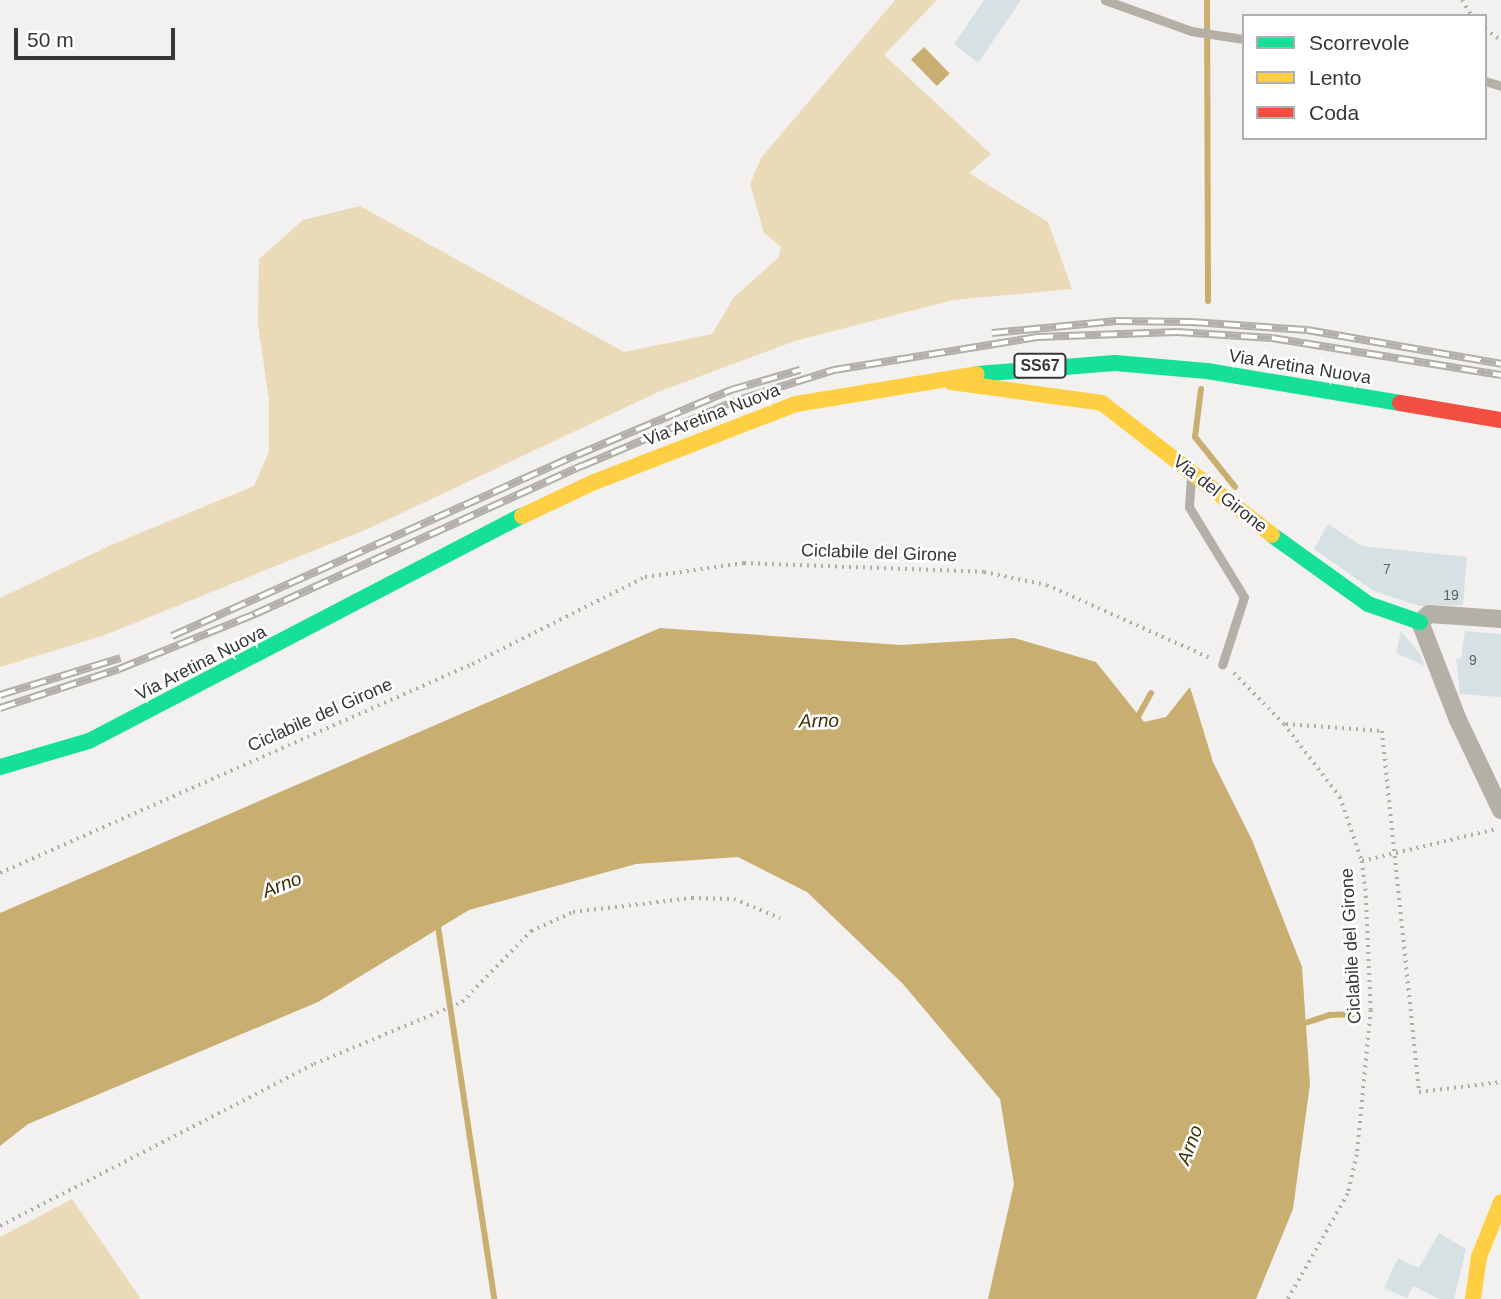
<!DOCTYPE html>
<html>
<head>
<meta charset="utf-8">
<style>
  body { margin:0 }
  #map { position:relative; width:1501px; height:1299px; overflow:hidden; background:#f2f1ef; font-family:Helvetica,sans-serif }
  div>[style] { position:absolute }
  .green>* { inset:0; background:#ebdab8 }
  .water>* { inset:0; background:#c9ae72; transform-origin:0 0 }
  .stream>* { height:6px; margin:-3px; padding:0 3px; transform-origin:3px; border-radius:3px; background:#c9ae72 }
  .building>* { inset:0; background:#d6e1e4 }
  .path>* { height:3.5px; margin-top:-1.75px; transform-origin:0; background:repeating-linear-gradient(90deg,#b1ada7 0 2px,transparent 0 7px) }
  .lane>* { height:9px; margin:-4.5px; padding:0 4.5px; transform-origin:4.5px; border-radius:4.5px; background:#b5b0a7 }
  .street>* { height:18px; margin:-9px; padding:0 9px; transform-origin:9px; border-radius:9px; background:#b5b0a7 }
  .fast>* { height:16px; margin:-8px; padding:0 8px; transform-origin:8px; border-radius:8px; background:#16e098 }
  .slow>* { height:16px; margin:-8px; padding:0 8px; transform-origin:8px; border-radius:8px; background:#ffcf43 }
  .jam>* { height:16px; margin:-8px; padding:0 8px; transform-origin:8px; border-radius:8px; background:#f24e42 }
  .rail>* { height:8px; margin-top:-4px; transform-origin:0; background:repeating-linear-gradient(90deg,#fff 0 16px,#b1afa8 0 32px); box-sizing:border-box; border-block:2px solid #b1afa8 }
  span { translate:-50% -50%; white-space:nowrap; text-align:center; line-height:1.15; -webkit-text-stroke:5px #fff; paint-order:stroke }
  .number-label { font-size:14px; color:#5f6261 }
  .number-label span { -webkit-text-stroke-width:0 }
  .shield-label span { padding:2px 5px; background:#fff; border:2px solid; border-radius:5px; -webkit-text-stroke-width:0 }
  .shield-label { font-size:16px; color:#373735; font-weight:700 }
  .street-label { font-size:18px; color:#373735 }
  .water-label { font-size:19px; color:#3d2e08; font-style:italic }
  .legend { position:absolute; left:1242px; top:14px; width:245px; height:126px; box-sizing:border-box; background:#fff; border:2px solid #afafae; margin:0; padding:9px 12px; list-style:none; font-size:21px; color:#373735 }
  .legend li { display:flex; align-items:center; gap:14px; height:35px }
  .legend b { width:35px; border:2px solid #afafae }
  .scale { position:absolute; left:14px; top:28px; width:161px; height:32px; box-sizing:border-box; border:4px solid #373735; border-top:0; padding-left:9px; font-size:21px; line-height:24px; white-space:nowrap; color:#373735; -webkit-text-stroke:5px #fff; paint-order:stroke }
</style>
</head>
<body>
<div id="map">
  <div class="green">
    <i style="clip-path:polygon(895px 0,937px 0,884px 55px,991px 154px,969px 173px,1048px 222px,1072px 289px,953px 300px,795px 341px,658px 392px,370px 528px,105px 635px,0 667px,0 598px,111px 545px,254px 486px,269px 452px,269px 400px,258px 325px,259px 259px,303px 220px,360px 206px,624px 352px,712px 334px,734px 297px,778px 258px,781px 247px,764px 233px,750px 184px,761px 158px)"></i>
    <i style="clip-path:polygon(72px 1199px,141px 1299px,0 1299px,0 1237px)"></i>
  </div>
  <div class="water">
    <i style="left:924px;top:47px;width:37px;height:18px;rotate:46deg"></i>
    <i style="clip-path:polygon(660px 628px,900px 645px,1014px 638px,1096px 662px,1144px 722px,1166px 717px,1190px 687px,1213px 762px,1252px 840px,1302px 967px,1310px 1084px,1293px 1209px,1256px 1299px,988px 1299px,1014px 1184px,1000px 1099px,903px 984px,807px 892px,738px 857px,636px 864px,469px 910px,318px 1002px,28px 1124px,0 1146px,0 913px)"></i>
  </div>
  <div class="stream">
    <i style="left:1207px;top:0;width:301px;rotate:89.8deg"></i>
    <i style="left:1201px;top:389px;width:48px;rotate:97.1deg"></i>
    <i style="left:1195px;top:437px;width:64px;rotate:51.3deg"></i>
    <i style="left:1135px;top:722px;width:33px;rotate:-61deg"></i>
    <i style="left:437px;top:920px;width:383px;rotate:81.4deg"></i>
    <i style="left:1299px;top:1025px;width:32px;rotate:-18deg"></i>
    <i style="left:1329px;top:1015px;width:23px;rotate:-2deg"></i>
  </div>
  <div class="building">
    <i style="clip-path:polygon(984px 0,1021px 0,978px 63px,954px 44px)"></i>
    <i style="clip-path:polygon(1328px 524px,1362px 546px,1467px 557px,1463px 605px,1420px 606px,1374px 591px,1314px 549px)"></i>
    <i style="clip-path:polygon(1401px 631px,1420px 654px,1425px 666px,1396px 653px)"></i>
    <i style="clip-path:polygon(1465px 631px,1501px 634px,1501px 697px,1460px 694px,1456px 658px,1461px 659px)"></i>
    <i style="clip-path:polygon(1439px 1233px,1466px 1249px,1454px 1299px,1439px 1299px,1413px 1286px,1407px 1298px,1384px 1288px,1398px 1258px,1419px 1268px)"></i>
  </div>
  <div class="path">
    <i style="left:1462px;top:0;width:19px;rotate:58deg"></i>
    <i style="left:1485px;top:29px;width:19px;rotate:35deg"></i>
    <i style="left:1234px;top:673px;width:71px;rotate:45.6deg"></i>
    <i style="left:1284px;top:724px;width:92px;rotate:52.5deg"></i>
    <i style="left:1340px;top:797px;width:68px;rotate:71deg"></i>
    <i style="left:1362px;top:861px;width:35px;rotate:83deg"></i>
    <i style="left:1366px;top:896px;width:114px;rotate:87.5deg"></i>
    <i style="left:1371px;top:1010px;width:146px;rotate:95.5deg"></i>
    <i style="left:1357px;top:1155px;width:40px;rotate:103deg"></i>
    <i style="left:1348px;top:1194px;width:121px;rotate:119.7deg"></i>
    <i style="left:1286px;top:724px;width:96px;rotate:4.2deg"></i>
    <i style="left:1382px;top:731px;width:363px;rotate:84.1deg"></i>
    <i style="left:1419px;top:1092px;width:83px;rotate:-7deg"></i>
    <i style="left:1362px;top:861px;width:138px;rotate:-13.4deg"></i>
    <i style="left:0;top:873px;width:516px;rotate:-23.88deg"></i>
    <i style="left:472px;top:664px;width:194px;rotate:-26.7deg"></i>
    <i style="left:645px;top:577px;width:100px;rotate:-8deg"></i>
    <i style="left:744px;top:563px;width:240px;rotate:2.1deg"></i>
    <i style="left:984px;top:572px;width:64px;rotate:11.7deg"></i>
    <i style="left:1047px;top:585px;width:179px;rotate:24.1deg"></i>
    <i style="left:0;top:1226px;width:353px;rotate:-27.3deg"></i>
    <i style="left:314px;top:1064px;width:160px;rotate:-22.7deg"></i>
    <i style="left:462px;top:1002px;width:99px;rotate:-45.8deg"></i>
    <i style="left:531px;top:931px;width:46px;rotate:-24.3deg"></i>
    <i style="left:573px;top:912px;width:120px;rotate:-6.7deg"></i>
    <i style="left:692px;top:898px;width:42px;rotate:1.4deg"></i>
    <i style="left:734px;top:899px;width:50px;rotate:22.4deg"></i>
  </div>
  <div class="lane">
    <i style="left:1105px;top:0;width:91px;rotate:19.8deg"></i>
    <i style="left:1191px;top:31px;width:54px;rotate:8.6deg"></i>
    <i style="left:1485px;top:81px;width:17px;rotate:17deg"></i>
    <i style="left:1191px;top:478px;width:29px;rotate:94deg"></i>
    <i style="left:1189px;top:507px;width:105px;rotate:58.6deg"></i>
    <i style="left:1244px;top:597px;width:71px;rotate:107.9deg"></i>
  </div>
  <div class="street">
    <i style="left:1501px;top:619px;width:72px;rotate:-176deg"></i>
    <i style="left:1429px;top:614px;width:12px;rotate:138deg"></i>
    <i style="left:1420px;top:622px;width:105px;rotate:68.8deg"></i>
    <i style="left:1458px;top:720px;width:100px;rotate:64.5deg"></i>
  </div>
  <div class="fast">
    <i style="left:977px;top:374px;width:138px;rotate:-4.6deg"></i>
    <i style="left:1115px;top:363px;width:92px;rotate:5deg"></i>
    <i style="left:1207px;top:371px;width:196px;rotate:9.4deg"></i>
    <i style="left:1272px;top:535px;width:118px;rotate:35.7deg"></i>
    <i style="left:1368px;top:604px;width:55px;rotate:19.1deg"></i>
    <i style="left:0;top:767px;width:93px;rotate:-16.3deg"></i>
    <i style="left:89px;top:741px;width:488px;rotate:-27.5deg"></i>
  </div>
  <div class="slow">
    <i style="left:951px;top:382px;width:152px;rotate:7.9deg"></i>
    <i style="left:1102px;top:403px;width:215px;rotate:37.8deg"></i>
    <i style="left:522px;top:516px;width:77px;rotate:-25.2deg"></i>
    <i style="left:592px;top:483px;width:219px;rotate:-21.2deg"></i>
    <i style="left:796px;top:404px;width:183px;rotate:-9.4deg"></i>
    <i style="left:1473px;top:1299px;width:42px;rotate:-81.9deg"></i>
    <i style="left:1479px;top:1257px;width:59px;rotate:-68.2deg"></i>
  </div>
  <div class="jam">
    <i style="left:1400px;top:403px;width:102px;rotate:9.6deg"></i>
  </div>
  <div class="rail">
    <i style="left:992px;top:333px;width:125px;rotate:-5.5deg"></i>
    <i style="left:1116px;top:321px;width:76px;rotate:0.8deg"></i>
    <i style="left:1192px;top:322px;width:115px;rotate:4deg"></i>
    <i style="left:1307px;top:330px;width:197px;rotate:9.9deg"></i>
    <i style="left:172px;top:636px;width:444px;rotate:-24.1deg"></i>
    <i style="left:577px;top:455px;width:167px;rotate:-22.9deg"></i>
    <i style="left:731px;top:390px;width:72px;rotate:-16.2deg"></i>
    <i style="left:0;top:695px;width:126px;rotate:-17.1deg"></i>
    <i style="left:0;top:708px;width:125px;rotate:-18.1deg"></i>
    <i style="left:119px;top:669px;width:147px;rotate:-22deg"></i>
    <i style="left:255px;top:614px;width:359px;rotate:-24.4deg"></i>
    <i style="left:582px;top:466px;width:166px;rotate:-23deg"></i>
    <i style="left:735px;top:401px;width:104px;rotate:-17.4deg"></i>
    <i style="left:834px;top:370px;width:206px;rotate:-9.2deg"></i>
    <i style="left:1037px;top:337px;width:140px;rotate:-2deg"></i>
    <i style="left:1177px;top:332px;width:95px;rotate:3.6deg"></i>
    <i style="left:1272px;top:338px;width:232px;rotate:9.2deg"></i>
  </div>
  <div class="number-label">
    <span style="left:1387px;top:569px">7</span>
    <span style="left:1451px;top:595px">19</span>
    <span style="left:1473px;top:660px">9</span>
  </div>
  <div class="shield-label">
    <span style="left:1040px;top:366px">SS67</span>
  </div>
  <div class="street-label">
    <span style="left:1300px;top:367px;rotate:9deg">Via Aretina Nuova</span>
    <span style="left:712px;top:415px;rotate:-21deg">Via Aretina Nuova</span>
    <span style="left:1220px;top:494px;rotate:38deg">Via del Girone</span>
    <span style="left:879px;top:553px;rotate:2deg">Ciclabile del Girone</span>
    <span style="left:201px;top:663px;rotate:-27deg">Via Aretina Nuova</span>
    <span style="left:320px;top:715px;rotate:-24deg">Ciclabile del Girone</span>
    <span style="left:1351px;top:946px;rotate:-93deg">Ciclabile del Girone</span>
  </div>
  <div class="water-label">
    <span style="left:819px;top:721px;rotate:-1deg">Arno</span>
    <span style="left:282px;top:885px;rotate:-21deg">Arno</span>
    <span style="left:1190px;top:1145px;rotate:-69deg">Arno</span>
  </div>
  <ul class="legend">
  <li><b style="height:9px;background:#16e098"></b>Scorrevole</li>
  <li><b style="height:9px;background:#ffcf43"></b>Lento</li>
  <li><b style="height:9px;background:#f24e42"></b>Coda</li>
  </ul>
  <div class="scale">50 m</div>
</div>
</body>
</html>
